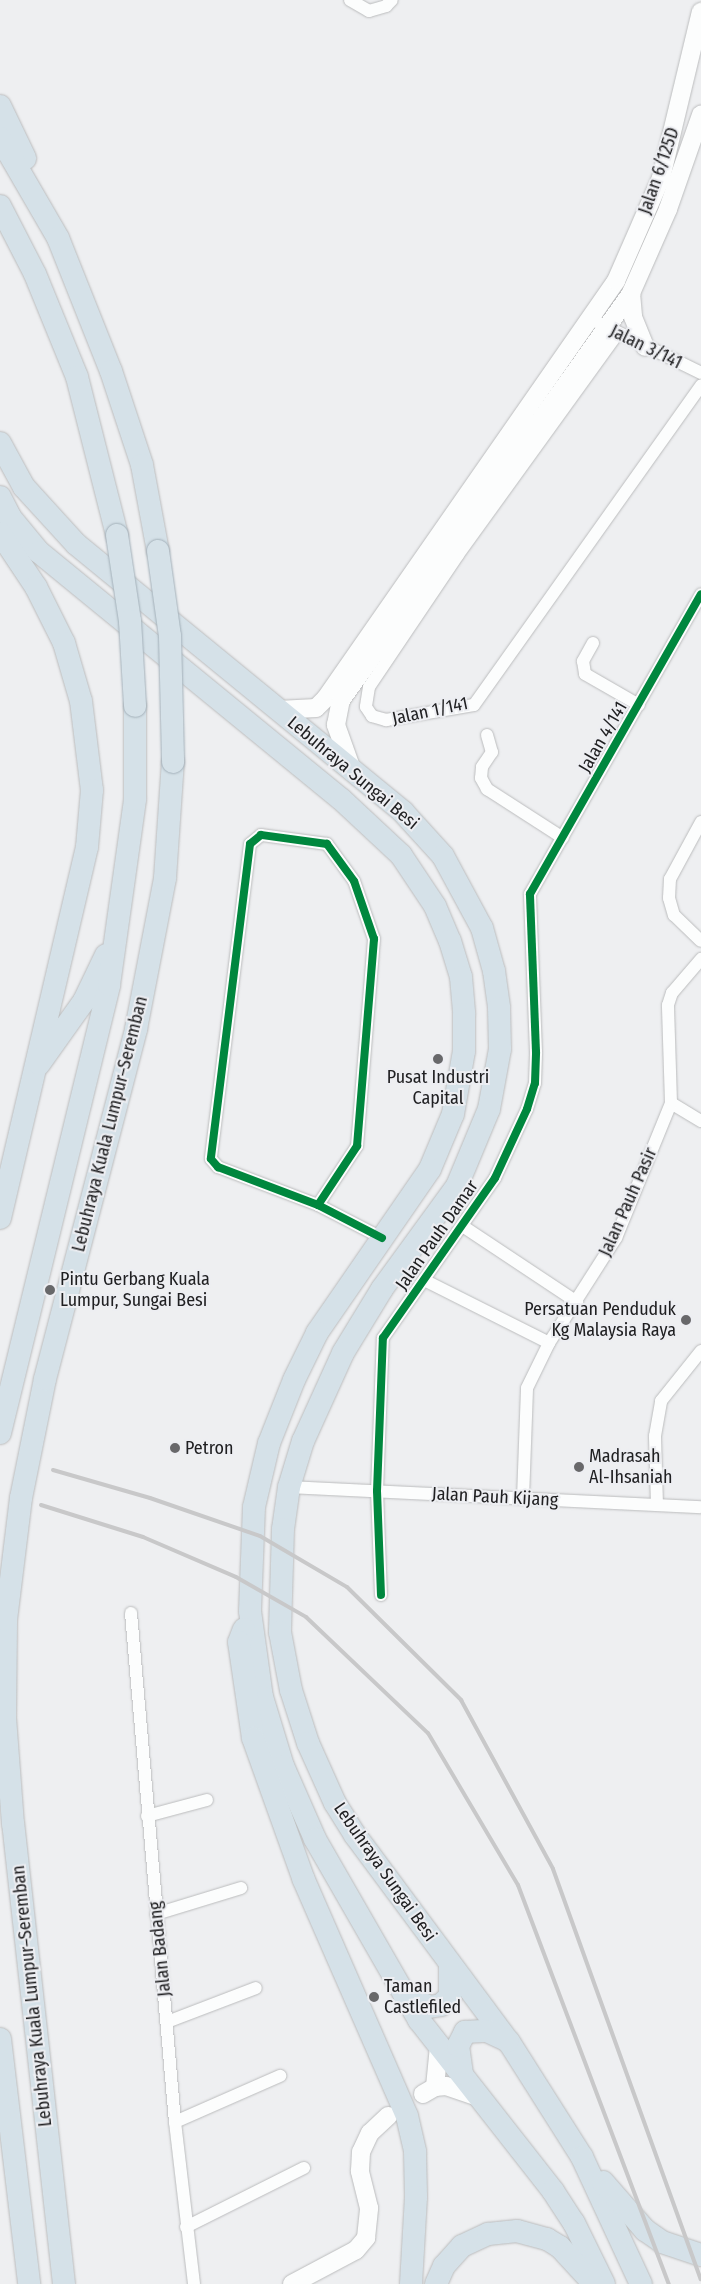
<!DOCTYPE html>
<html>
<head>
<meta charset="utf-8">
<style>
  body { margin:0 }
  #map { position:relative; width:701px; height:2284px; overflow:hidden; background:#eeeff1; font-family:"Fira Sans Condensed",sans-serif }
  div>[style] { position:absolute }
  .roads { filter:drop-shadow(0 0 1px #bbbcbd) drop-shadow(0 0 1px #bbbcbd) }
  .street>* { height:12px; margin:-6px; padding:0 6px; transform-origin:6px; border-radius:6px; background:#fcfdfd }
  .secondary>* { height:18px; margin:-9px; padding:0 9px; transform-origin:9px; border-radius:9px; background:#fcfdfd }
  .highway>* { height:22px; margin:-11px; padding:0 11px; transform-origin:11px; border-radius:11px; background:#d5e1e8 }
  .rail>* { height:4px; margin:-2px; padding:0 2px; transform-origin:2px; border-radius:2px; background:#c8c8c9 }
  .bridges { filter:drop-shadow(0 0 1px #a3b0b9) drop-shadow(0 0 1px #a3b0b9) }
  .highway-bridge>* { height:22px; margin:-11px; padding:0 11px; transform-origin:11px; border-radius:11px; background:#d5e1e8 }
  .cycleway>* { height:8px; margin:-4px; padding:0 4px; transform-origin:4px; border-radius:4px; background:#00873e }
  .dots>* { width:14px; height:14px; translate:-50% -50%; box-sizing:border-box; border:2px solid #edeef2; border-radius:50% }
  span { translate:-50% -50%; white-space:nowrap; text-align:center; line-height:1.15; -webkit-text-stroke:4px #edeef2; paint-order:stroke }
  .street-label { font-size:18px; color:#202022 }
  .poi-label { font-size:18px; color:#202022 }
  .left { translate:0 -50%; text-align:left }
  .right { translate:-100% -50%; text-align:right }
</style>
</head>
<body>
<div id="map">
  <div class="roads">
    <div class="street">
      <i style="left:350px;top:0;width:22px;rotate:30deg"></i>
      <i style="left:369px;top:11px;width:18px;rotate:-16deg"></i>
      <i style="left:386px;top:6px;width:8px;rotate:-45deg"></i>
      <i style="left:591px;top:319px;width:123px;rotate:26.1deg"></i>
      <i style="left:618px;top:333px;width:274px;rotate:125.8deg"></i>
      <i style="left:458px;top:555px;width:159px;rotate:124deg"></i>
      <i style="left:369px;top:687px;width:20px;rotate:99deg"></i>
      <i style="left:366px;top:707px;width:11px;rotate:56deg"></i>
      <i style="left:372px;top:716px;width:15px;rotate:16deg"></i>
      <i style="left:386px;top:720px;width:89px;rotate:-9.7deg"></i>
      <i style="left:474px;top:705px;width:392px;rotate:-54.6deg"></i>
      <i style="left:593px;top:643px;width:21px;rotate:119deg"></i>
      <i style="left:583px;top:661px;width:13px;rotate:81deg"></i>
      <i style="left:585px;top:674px;width:62px;rotate:29.9deg"></i>
      <i style="left:487px;top:735px;width:18px;rotate:74deg"></i>
      <i style="left:492px;top:752px;width:18px;rotate:124deg"></i>
      <i style="left:482px;top:767px;width:11px;rotate:95deg"></i>
      <i style="left:481px;top:778px;width:13px;rotate:61deg"></i>
      <i style="left:487px;top:789px;width:90px;rotate:32.8deg"></i>
      <i style="left:701px;top:822px;width:65px;rotate:118.5deg"></i>
      <i style="left:670px;top:879px;width:19px;rotate:93deg"></i>
      <i style="left:669px;top:898px;width:18px;rotate:74deg"></i>
      <i style="left:674px;top:915px;width:37px;rotate:44deg"></i>
      <i style="left:671px;top:1103px;width:35px;rotate:31deg"></i>
      <i style="left:318px;top:1205px;width:71px;rotate:-56.5deg"></i>
      <i style="left:357px;top:1146px;width:208px;rotate:-85.3deg"></i>
      <i style="left:374px;top:939px;width:61px;rotate:-109deg"></i>
      <i style="left:354px;top:881px;width:46px;rotate:-126.1deg"></i>
      <i style="left:327px;top:844px;width:67px;rotate:-172.2deg"></i>
      <i style="left:261px;top:835px;width:14px;rotate:141deg"></i>
      <i style="left:250px;top:844px;width:317px;rotate:97.1deg"></i>
      <i style="left:211px;top:1159px;width:11px;rotate:49deg"></i>
      <i style="left:218px;top:1167px;width:107px;rotate:20.8deg"></i>
      <i style="left:318px;top:1205px;width:72px;rotate:27.3deg"></i>
      <i style="left:464px;top:1227px;width:136px;rotate:33.6deg"></i>
      <i style="left:424px;top:1280px;width:140px;rotate:26.7deg"></i>
      <i style="left:289px;top:1487px;width:412px;rotate:2.8deg"></i>
      <i style="left:523px;top:1498px;width:110px;rotate:-87.9deg"></i>
      <i style="left:527px;top:1388px;width:50px;rotate:-63.9deg"></i>
      <i style="left:549px;top:1343px;width:125px;rotate:-57.5deg"></i>
      <i style="left:616px;top:1238px;width:146px;rotate:-67.8deg"></i>
      <i style="left:671px;top:1103px;width:98px;rotate:-91.8deg"></i>
      <i style="left:668px;top:1005px;width:13px;rotate:-72deg"></i>
      <i style="left:672px;top:993px;width:45px;rotate:-49.5deg"></i>
      <i style="left:657px;top:1505px;width:69px;rotate:-91.7deg"></i>
      <i style="left:655px;top:1436px;width:36px;rotate:-80deg"></i>
      <i style="left:661px;top:1401px;width:64px;rotate:-51.3deg"></i>
      <i style="left:381px;top:1595px;width:104px;rotate:-92.2deg"></i>
      <i style="left:377px;top:1491px;width:153px;rotate:-87.8deg"></i>
      <i style="left:383px;top:1338px;width:195px;rotate:-55deg"></i>
      <i style="left:495px;top:1178px;width:76px;rotate:-65.1deg"></i>
      <i style="left:527px;top:1109px;width:27px;rotate:-73deg"></i>
      <i style="left:535px;top:1083px;width:31px;rotate:-88deg"></i>
      <i style="left:536px;top:1052px;width:158px;rotate:-92.2deg"></i>
      <i style="left:530px;top:894px;width:345px;rotate:-60.3deg"></i>
      <i style="left:131px;top:1613px;width:511px;rotate:85.06deg"></i>
      <i style="left:175px;top:2122px;width:163px;rotate:83.3deg"></i>
      <i style="left:147px;top:1816px;width:62px;rotate:-14.9deg"></i>
      <i style="left:156px;top:1914px;width:89px;rotate:-17deg"></i>
      <i style="left:167px;top:2022px;width:95px;rotate:-20.9deg"></i>
      <i style="left:175px;top:2122px;width:115px;rotate:-23.7deg"></i>
      <i style="left:186px;top:2227px;width:132px;rotate:-26.6deg"></i>
    </div>
    <div class="secondary">
      <i style="left:631px;top:293px;width:24px;rotate:85deg"></i>
      <i style="left:633px;top:317px;width:32px;rotate:68deg"></i>
      <i style="left:278px;top:710px;width:38px;rotate:-3deg"></i>
      <i style="left:316px;top:708px;width:14px;rotate:-45deg"></i>
      <i style="left:326px;top:698px;width:508px;rotate:-55.18deg"></i>
      <i style="left:616px;top:281px;width:112px;rotate:-66.4deg"></i>
      <i style="left:661px;top:178px;width:171px;rotate:-76.5deg"></i>
      <i style="left:351px;top:767px;width:45px;rotate:-109.7deg"></i>
      <i style="left:336px;top:725px;width:25px;rotate:-79deg"></i>
      <i style="left:341px;top:700px;width:500px;rotate:-54.5deg"></i>
      <i style="left:631px;top:293px;width:92px;rotate:-66.2deg"></i>
      <i style="left:668px;top:209px;width:100px;rotate:-70.7deg"></i>
      <i style="left:435px;top:2087px;width:41px;rotate:-84.4deg"></i>
      <i style="left:423px;top:2094px;width:14px;rotate:-30deg"></i>
      <i style="left:435px;top:2087px;width:11px;rotate:-5deg"></i>
      <i style="left:446px;top:2086px;width:34px;rotate:19deg"></i>
      <i style="left:292px;top:2284px;width:72px;rotate:-28deg"></i>
      <i style="left:356px;top:2250px;width:16px;rotate:-50deg"></i>
      <i style="left:366px;top:2238px;width:30px;rotate:-84deg"></i>
      <i style="left:369px;top:2208px;width:38px;rotate:-104deg"></i>
      <i style="left:360px;top:2171px;width:19px;rotate:-87deg"></i>
      <i style="left:361px;top:2152px;width:21px;rotate:-65deg"></i>
      <i style="left:370px;top:2133px;width:25px;rotate:-43deg"></i>
    </div>
    <div class="highway">
      <i style="left:0;top:106px;width:58px;rotate:64.3deg"></i>
      <i style="left:0;top:138px;width:116px;rotate:59.9deg"></i>
      <i style="left:58px;top:238px;width:143px;rotate:68.3deg"></i>
      <i style="left:111px;top:371px;width:99px;rotate:71.7deg"></i>
      <i style="left:142px;top:465px;width:87px;rotate:79.5deg"></i>
      <i style="left:0;top:206px;width:76px;rotate:62.8deg"></i>
      <i style="left:35px;top:274px;width:111px;rotate:67.8deg"></i>
      <i style="left:77px;top:377px;width:163px;rotate:75.8deg"></i>
      <i style="left:0;top:443px;width:50px;rotate:61.4deg"></i>
      <i style="left:24px;top:487px;width:77px;rotate:47.6deg"></i>
      <i style="left:76px;top:544px;width:423px;rotate:39.3deg"></i>
      <i style="left:403px;top:812px;width:59px;rotate:47.7deg"></i>
      <i style="left:443px;top:856px;width:82px;rotate:61.6deg"></i>
      <i style="left:482px;top:928px;width:45px;rotate:74.4deg"></i>
      <i style="left:494px;top:971px;width:37px;rotate:82deg"></i>
      <i style="left:499px;top:1008px;width:41px;rotate:88.6deg"></i>
      <i style="left:500px;top:1049px;width:61px;rotate:100.4deg"></i>
      <i style="left:489px;top:1109px;width:83px;rotate:112.6deg"></i>
      <i style="left:457px;top:1186px;width:127px;rotate:126.1deg"></i>
      <i style="left:382px;top:1289px;width:75px;rotate:121.4deg"></i>
      <i style="left:343px;top:1353px;width:97px;rotate:114.4deg"></i>
      <i style="left:303px;top:1441px;width:48px;rotate:106.9deg"></i>
      <i style="left:289px;top:1487px;width:42px;rotate:98.1deg"></i>
      <i style="left:283px;top:1529px;width:103px;rotate:91.7deg"></i>
      <i style="left:280px;top:1632px;width:59px;rotate:79.3deg"></i>
      <i style="left:291px;top:1690px;width:56px;rotate:72.2deg"></i>
      <i style="left:308px;top:1743px;width:66px;rotate:65.8deg"></i>
      <i style="left:335px;top:1803px;width:38px;rotate:58deg"></i>
      <i style="left:355px;top:1835px;width:258px;rotate:53.4deg"></i>
      <i style="left:509px;top:2042px;width:136px;rotate:57.6deg"></i>
      <i style="left:582px;top:2157px;width:140px;rotate:65.1deg"></i>
      <i style="left:0;top:497px;width:22px;rotate:63deg"></i>
      <i style="left:10px;top:517px;width:45px;rotate:50.4deg"></i>
      <i style="left:39px;top:552px;width:390px;rotate:39.3deg"></i>
      <i style="left:341px;top:799px;width:82px;rotate:43deg"></i>
      <i style="left:401px;top:855px;width:61px;rotate:56.3deg"></i>
      <i style="left:435px;top:906px;width:38px;rotate:67deg"></i>
      <i style="left:450px;top:941px;width:38px;rotate:73deg"></i>
      <i style="left:461px;top:977px;width:37px;rotate:85deg"></i>
      <i style="left:464px;top:1014px;width:37px;rotate:90deg"></i>
      <i style="left:464px;top:1051px;width:64px;rotate:99.9deg"></i>
      <i style="left:453px;top:1114px;width:60px;rotate:112.7deg"></i>
      <i style="left:430px;top:1169px;width:199px;rotate:124.6deg"></i>
      <i style="left:317px;top:1333px;width:52px;rotate:116.1deg"></i>
      <i style="left:294px;top:1380px;width:68px;rotate:111.6deg"></i>
      <i style="left:269px;top:1443px;width:66px;rotate:103.2deg"></i>
      <i style="left:254px;top:1507px;width:104px;rotate:92.2deg"></i>
      <i style="left:250px;top:1611px;width:87px;rotate:82.1deg"></i>
      <i style="left:262px;top:1697px;width:72px;rotate:73.1deg"></i>
      <i style="left:283px;top:1766px;width:80px;rotate:66.3deg"></i>
      <i style="left:315px;top:1839px;width:209px;rotate:60.1deg"></i>
      <i style="left:419px;top:2020px;width:217px;rotate:51.9deg"></i>
      <i style="left:553px;top:2191px;width:38px;rotate:57deg"></i>
      <i style="left:574px;top:2223px;width:68px;rotate:63.8deg"></i>
      <i style="left:0;top:533px;width:65px;rotate:56.3deg"></i>
      <i style="left:36px;top:587px;width:63px;rotate:63.4deg"></i>
      <i style="left:64px;top:643px;width:60px;rotate:73.7deg"></i>
      <i style="left:81px;top:701px;width:90px;rotate:83deg"></i>
      <i style="left:92px;top:790px;width:57px;rotate:95deg"></i>
      <i style="left:87px;top:847px;width:381px;rotate:103.2deg"></i>
      <i style="left:39px;top:1064px;width:77px;rotate:-54.5deg"></i>
      <i style="left:84px;top:1001px;width:51px;rotate:-64.4deg"></i>
      <i style="left:0;top:1433px;width:461px;rotate:-76.3deg"></i>
      <i style="left:109px;top:985px;width:188px;rotate:-82deg"></i>
      <i style="left:135px;top:799px;width:93px;rotate:-90deg"></i>
      <i style="left:244px;top:1629px;width:14px;rotate:111deg"></i>
      <i style="left:239px;top:1642px;width:97px;rotate:81.7deg"></i>
      <i style="left:253px;top:1738px;width:149px;rotate:70.3deg"></i>
      <i style="left:303px;top:1878px;width:260px;rotate:66.4deg"></i>
      <i style="left:407px;top:2116px;width:37px;rotate:77deg"></i>
      <i style="left:415px;top:2152px;width:45px;rotate:88.7deg"></i>
      <i style="left:416px;top:2197px;width:87px;rotate:93.3deg"></i>
      <i style="left:404px;top:1994px;width:28px;rotate:27deg"></i>
      <i style="left:429px;top:2007px;width:12px;rotate:-9deg"></i>
      <i style="left:441px;top:2005px;width:13px;rotate:-45deg"></i>
      <i style="left:450px;top:1996px;width:32px;rotate:-90deg"></i>
      <i style="left:0;top:2039px;width:247px;rotate:83.2deg"></i>
      <i style="left:462px;top:2074px;width:28px;rotate:-98deg"></i>
      <i style="left:458px;top:2046px;width:16px;rotate:-63deg"></i>
      <i style="left:465px;top:2032px;width:22px;rotate:-3deg"></i>
      <i style="left:487px;top:2031px;width:23px;rotate:25deg"></i>
      <i style="left:603px;top:2182px;width:64px;rotate:48.8deg"></i>
      <i style="left:645px;top:2230px;width:21px;rotate:35deg"></i>
      <i style="left:662px;top:2242px;width:41px;rotate:18.4deg"></i>
      <i style="left:64px;top:2284px;width:463px;rotate:-96.3deg"></i>
      <i style="left:13px;top:1824px;width:106px;rotate:-94.3deg"></i>
      <i style="left:5px;top:1718px;width:98px;rotate:-89.4deg"></i>
      <i style="left:6px;top:1620px;width:123px;rotate:-83deg"></i>
      <i style="left:21px;top:1498px;width:121px;rotate:-78.6deg"></i>
      <i style="left:45px;top:1379px;width:362px;rotate:-75.4deg"></i>
      <i style="left:136px;top:1029px;width:154px;rotate:-79.1deg"></i>
      <i style="left:165px;top:878px;width:116px;rotate:-86.1deg"></i>
      <i style="left:436px;top:2284px;width:20px;rotate:-66deg"></i>
      <i style="left:444px;top:2266px;width:27px;rotate:-48deg"></i>
      <i style="left:462px;top:2246px;width:29px;rotate:-25deg"></i>
      <i style="left:488px;top:2234px;width:29px;rotate:-6deg"></i>
      <i style="left:517px;top:2231px;width:31px;rotate:15deg"></i>
      <i style="left:547px;top:2239px;width:15px;rotate:32deg"></i>
      <i style="left:560px;top:2247px;width:50px;rotate:47.4deg"></i>
    </div>
  </div>
  <div class="rail">
    <i style="left:53px;top:1470px;width:101px;rotate:16.1deg"></i>
    <i style="left:150px;top:1498px;width:116px;rotate:19.1deg"></i>
    <i style="left:260px;top:1536px;width:101px;rotate:30.4deg"></i>
    <i style="left:347px;top:1587px;width:161px;rotate:44.7deg"></i>
    <i style="left:461px;top:1700px;width:192px;rotate:61.4deg"></i>
    <i style="left:553px;top:1869px;width:436px;rotate:70.2deg"></i>
    <i style="left:41px;top:1505px;width:107px;rotate:17.4deg"></i>
    <i style="left:143px;top:1537px;width:101px;rotate:23.3deg"></i>
    <i style="left:236px;top:1577px;width:81px;rotate:29.7deg"></i>
    <i style="left:306px;top:1617px;width:168px;rotate:43.6deg"></i>
    <i style="left:428px;top:1733px;width:177px;rotate:59.4deg"></i>
    <i style="left:518px;top:1885px;width:427px;rotate:69.3deg"></i>
  </div>
  <div class="bridges">
    <div class="highway-bridge">
      <i style="left:117px;top:535px;width:87px;rotate:81.4deg"></i>
      <i style="left:130px;top:621px;width:85px;rotate:86.6deg"></i>
      <i style="left:158px;top:551px;width:86px;rotate:82deg"></i>
      <i style="left:170px;top:636px;width:126px;rotate:88.6deg"></i>
    </div>
  </div>
  <div class="cycleway">
    <i style="left:318px;top:1205px;width:71px;rotate:-56.5deg"></i>
    <i style="left:357px;top:1146px;width:208px;rotate:-85.3deg"></i>
    <i style="left:374px;top:939px;width:61px;rotate:-109deg"></i>
    <i style="left:354px;top:881px;width:46px;rotate:-126.1deg"></i>
    <i style="left:327px;top:844px;width:67px;rotate:-172.2deg"></i>
    <i style="left:261px;top:835px;width:14px;rotate:141deg"></i>
    <i style="left:250px;top:844px;width:317px;rotate:97.1deg"></i>
    <i style="left:211px;top:1159px;width:11px;rotate:49deg"></i>
    <i style="left:218px;top:1167px;width:107px;rotate:20.8deg"></i>
    <i style="left:318px;top:1205px;width:72px;rotate:27.3deg"></i>
    <i style="left:381px;top:1595px;width:104px;rotate:-92.2deg"></i>
    <i style="left:377px;top:1491px;width:153px;rotate:-87.8deg"></i>
    <i style="left:383px;top:1338px;width:195px;rotate:-55deg"></i>
    <i style="left:495px;top:1178px;width:76px;rotate:-65.1deg"></i>
    <i style="left:527px;top:1109px;width:27px;rotate:-73deg"></i>
    <i style="left:535px;top:1083px;width:31px;rotate:-88deg"></i>
    <i style="left:536px;top:1052px;width:158px;rotate:-92.2deg"></i>
    <i style="left:530px;top:894px;width:345px;rotate:-60.3deg"></i>
  </div>
  <div class="dots">
    <i style="left:438px;top:1059px;background:#68686a"></i>
    <i style="left:50px;top:1290px;background:#68686a"></i>
    <i style="left:686px;top:1320px;background:#68686a"></i>
    <i style="left:175px;top:1448px;background:#68686a"></i>
    <i style="left:579px;top:1467px;background:#68686a"></i>
    <i style="left:374px;top:1997px;background:#68686a"></i>
  </div>
  <div class="street-label">
    <span style="left:659px;top:171px;rotate:-71deg">Jalan 6/125D</span>
    <span style="left:646px;top:347px;rotate:26deg">Jalan 3/141</span>
    <span style="left:430px;top:711px;rotate:-12deg">Jalan 1/141</span>
    <span style="left:603px;top:737px;rotate:-60deg">Jalan 4/141</span>
    <span style="left:353px;top:773px;rotate:40deg">Lebuhraya Sungai Besi</span>
    <span style="left:110px;top:1124px;rotate:-76deg">Lebuhraya Kuala Lumpur–Seremban</span>
    <span style="left:628px;top:1202px;rotate:-66deg">Jalan Pauh Pasir</span>
    <span style="left:437px;top:1235px;rotate:-55deg">Jalan Pauh Damar</span>
    <span style="left:495px;top:1497px;rotate:3deg">Jalan Pauh Kijang</span>
    <span style="left:385px;top:1872px;rotate:55deg">Lebuhraya Sungai Besi</span>
    <span style="left:160px;top:1949px;rotate:-96deg">Jalan Badang</span>
    <span style="left:32px;top:1996px;rotate:-96deg">Lebuhraya Kuala Lumpur–Seremban</span>
  </div>
  <div class="poi-label">
    <span style="left:438px;top:1088px">Pusat Industri<br>Capital</span>
    <span class="left" style="left:60px;top:1290px">Pintu Gerbang Kuala<br>Lumpur, Sungai Besi</span>
    <span class="right" style="left:676px;top:1320px">Persatuan Penduduk<br>Kg Malaysia Raya</span>
    <span class="left" style="left:185px;top:1448px">Petron</span>
    <span class="left" style="left:589px;top:1467px">Madrasah<br>Al-Ihsaniah</span>
    <span class="left" style="left:384px;top:1997px">Taman<br>Castlefiled</span>
  </div>
</div>
</body>
</html>
